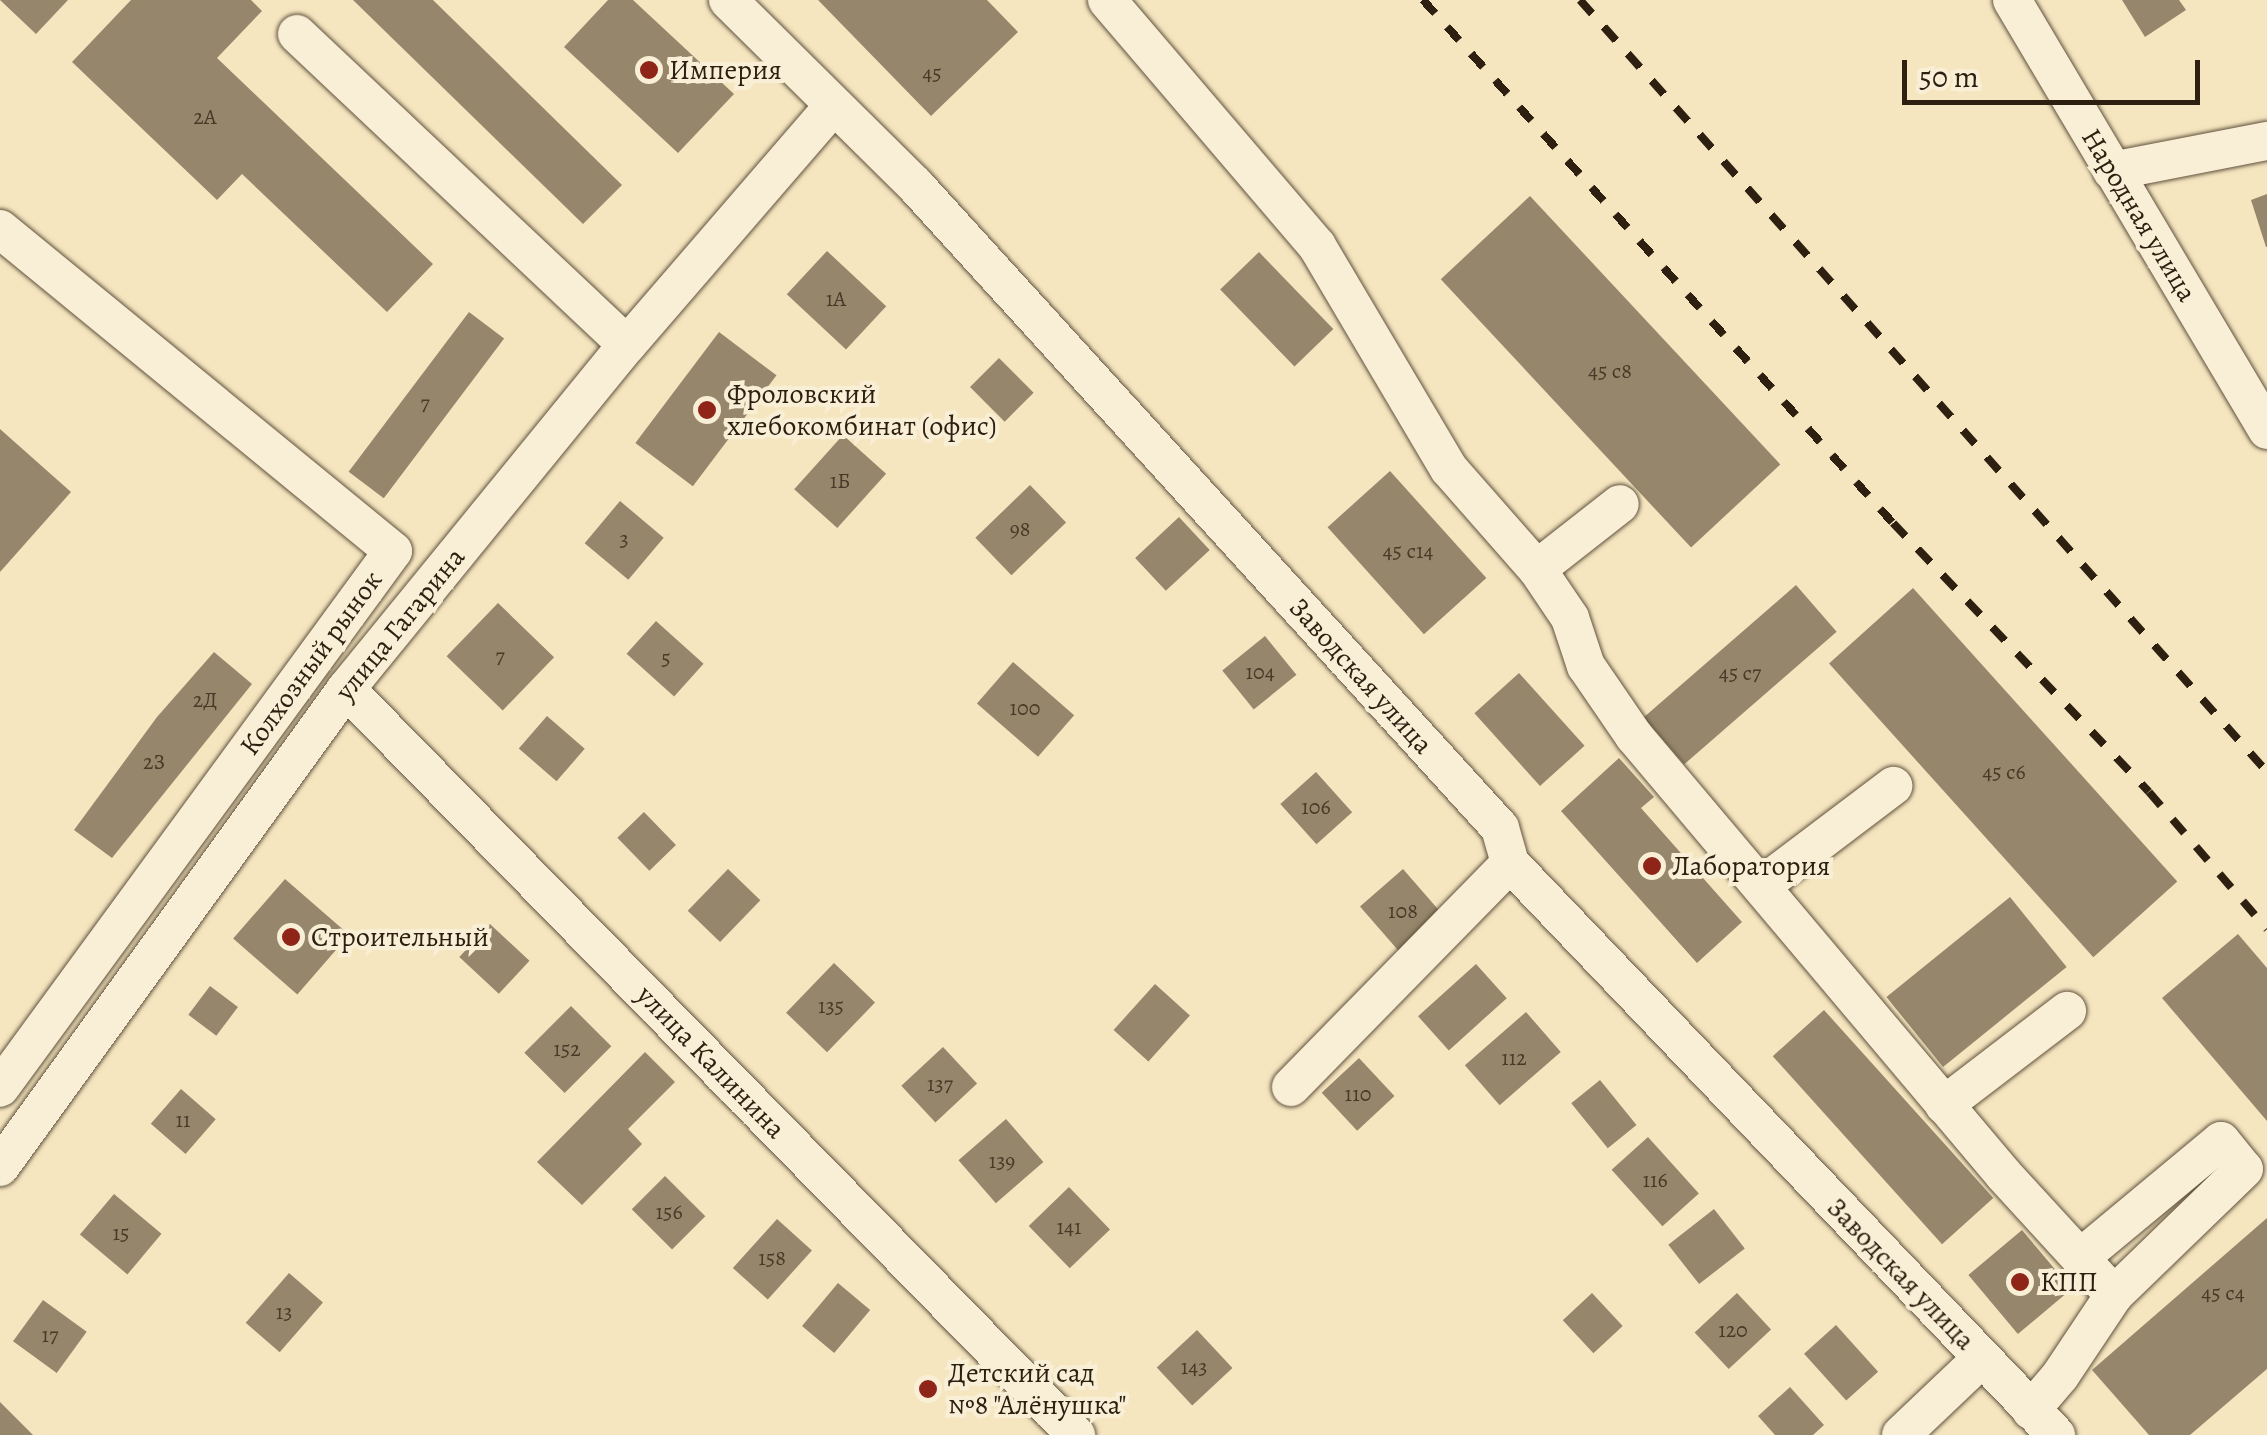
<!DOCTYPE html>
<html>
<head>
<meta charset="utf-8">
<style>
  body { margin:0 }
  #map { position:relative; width:2267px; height:1435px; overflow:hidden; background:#f6e6c0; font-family:Alegreya,serif }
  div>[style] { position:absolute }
  .building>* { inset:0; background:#96876c; transform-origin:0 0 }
  .roads { filter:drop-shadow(0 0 2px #60523d) drop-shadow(0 0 2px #60523d) }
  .minor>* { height:38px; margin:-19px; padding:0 19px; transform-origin:19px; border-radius:19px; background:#f9efd6 }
  .rail>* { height:8px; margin-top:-4px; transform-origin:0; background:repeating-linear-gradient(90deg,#2e2011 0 18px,transparent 0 36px) }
  .dots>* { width:28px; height:28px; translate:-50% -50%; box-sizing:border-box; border:5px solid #f9efd6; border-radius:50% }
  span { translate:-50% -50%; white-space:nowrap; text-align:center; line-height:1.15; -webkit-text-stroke:8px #f9efd6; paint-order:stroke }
  .number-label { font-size:22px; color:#483a28 }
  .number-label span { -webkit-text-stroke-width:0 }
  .poi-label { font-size:28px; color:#2e2011 }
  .left { translate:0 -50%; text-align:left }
  .street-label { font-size:28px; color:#2e2011 }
  .scale { position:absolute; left:1902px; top:60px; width:298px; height:45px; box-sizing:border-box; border:5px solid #2e2011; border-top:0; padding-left:12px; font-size:30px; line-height:35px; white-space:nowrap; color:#2e2011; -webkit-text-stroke:8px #f9efd6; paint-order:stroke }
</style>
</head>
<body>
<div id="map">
  <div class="building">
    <i style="clip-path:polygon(0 0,68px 0,36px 34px)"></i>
    <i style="clip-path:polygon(131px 0,251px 0,262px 11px,217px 58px,433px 264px,387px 312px,242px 174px,217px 200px,72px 62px)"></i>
    <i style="clip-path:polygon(353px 0,433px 0,622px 185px,583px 224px)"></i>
    <i style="clip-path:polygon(608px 0,633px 0,734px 94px,678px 153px,564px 47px)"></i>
    <i style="clip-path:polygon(818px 0,987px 0,1018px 32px,931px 116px)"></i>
    <i style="clip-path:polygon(2122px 0,2179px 0,2186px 10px,2145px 37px)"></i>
    <i style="clip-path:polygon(2267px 194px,2267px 247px,2266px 247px,2251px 200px)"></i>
    <i style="left:1530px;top:196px;width:367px;height:122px;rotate:47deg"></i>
    <i style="left:827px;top:251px;width:81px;height:59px;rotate:43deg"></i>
    <i style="left:1259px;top:252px;width:107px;height:54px;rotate:46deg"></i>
    <i style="left:469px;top:312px;width:44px;height:200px;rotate:37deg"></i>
    <i style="left:719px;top:332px;width:72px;height:139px;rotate:37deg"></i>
    <i style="left:999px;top:358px;width:49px;height:41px;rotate:45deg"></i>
    <i style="clip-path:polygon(0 429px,71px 492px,0 572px)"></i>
    <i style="left:843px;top:435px;width:58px;height:73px;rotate:42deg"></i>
    <i style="left:1390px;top:471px;width:144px;height:84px;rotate:48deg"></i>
    <i style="left:1030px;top:485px;width:52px;height:76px;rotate:46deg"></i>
    <i style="left:620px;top:501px;width:57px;height:55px;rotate:40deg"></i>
    <i style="left:1179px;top:517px;width:45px;height:60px;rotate:47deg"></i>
    <i style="left:1796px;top:585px;width:62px;height:202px;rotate:49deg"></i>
    <i style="left:1913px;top:588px;width:395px;height:113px;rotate:48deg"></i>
    <i style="left:498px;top:603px;width:78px;height:74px;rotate:44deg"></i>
    <i style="left:656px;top:621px;width:64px;height:44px;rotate:42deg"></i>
    <i style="left:1265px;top:636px;width:50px;height:55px;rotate:51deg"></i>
    <i style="clip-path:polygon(214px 652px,252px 684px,112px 858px,74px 830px,157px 717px)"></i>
    <i style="left:1013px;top:662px;width:81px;height:55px;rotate:41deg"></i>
    <i style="left:1519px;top:673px;width:98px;height:60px;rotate:48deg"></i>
    <i style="left:547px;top:716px;width:50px;height:43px;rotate:41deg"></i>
    <i style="clip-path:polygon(1619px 758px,1654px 797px,1641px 808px,1742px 922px,1697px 963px,1561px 811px)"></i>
    <i style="left:1316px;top:772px;width:54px;height:48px;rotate:48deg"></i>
    <i style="left:644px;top:812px;width:46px;height:37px;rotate:46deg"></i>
    <i style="left:728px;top:869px;width:45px;height:58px;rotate:44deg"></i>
    <i style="left:1403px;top:869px;width:65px;height:57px;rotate:49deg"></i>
    <i style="left:285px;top:879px;width:85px;height:79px;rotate:41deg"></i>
    <i style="left:2010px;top:897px;width:90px;height:159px;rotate:51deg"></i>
    <i style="left:490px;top:924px;width:54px;height:45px;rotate:43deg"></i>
    <i style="clip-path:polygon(2238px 934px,2267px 968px,2267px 1121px,2162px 998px)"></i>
    <i style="left:834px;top:963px;width:57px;height:69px;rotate:44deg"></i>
    <i style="left:1476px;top:964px;width:46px;height:78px;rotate:48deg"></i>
    <i style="left:1155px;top:984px;width:47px;height:62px;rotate:42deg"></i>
    <i style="left:210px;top:986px;width:35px;height:36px;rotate:37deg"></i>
    <i style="left:571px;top:1006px;width:57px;height:66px;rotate:45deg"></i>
    <i style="left:1824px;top:1010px;width:253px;height:69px;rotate:48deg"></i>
    <i style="left:1526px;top:1012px;width:53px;height:81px;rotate:49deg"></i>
    <i style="left:943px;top:1047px;width:50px;height:57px;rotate:47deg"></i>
    <i style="clip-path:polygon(645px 1052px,675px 1082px,628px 1129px,642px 1144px,582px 1205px,537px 1162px)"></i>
    <i style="left:1359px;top:1058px;width:52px;height:51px;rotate:47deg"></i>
    <i style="left:1600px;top:1080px;width:58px;height:37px;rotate:51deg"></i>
    <i style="left:181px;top:1089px;width:46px;height:46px;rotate:41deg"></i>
    <i style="left:1006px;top:1119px;width:57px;height:63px;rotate:49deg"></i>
    <i style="left:1648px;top:1137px;width:76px;height:49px;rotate:48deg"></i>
    <i style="left:665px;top:1176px;width:57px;height:47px;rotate:45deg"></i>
    <i style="left:1069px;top:1187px;width:59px;height:56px;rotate:46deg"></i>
    <i style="left:114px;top:1194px;width:62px;height:53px;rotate:40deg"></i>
    <i style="left:1714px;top:1209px;width:50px;height:58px;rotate:52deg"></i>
    <i style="clip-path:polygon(2267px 1218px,2267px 1369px,2190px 1435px,2149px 1435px,2092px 1370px)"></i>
    <i style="left:777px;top:1219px;width:47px;height:66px;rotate:42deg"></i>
    <i style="left:2022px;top:1230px;width:77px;height:70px;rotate:50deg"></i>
    <i style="left:289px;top:1273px;width:45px;height:66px;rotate:41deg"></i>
    <i style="left:838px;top:1283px;width:42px;height:56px;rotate:40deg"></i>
    <i style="left:1592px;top:1293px;width:45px;height:40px;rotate:47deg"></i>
    <i style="left:1737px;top:1293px;width:50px;height:58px;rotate:47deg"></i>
    <i style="left:43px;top:1300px;width:54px;height:51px;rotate:36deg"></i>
    <i style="left:1836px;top:1325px;width:63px;height:43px;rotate:48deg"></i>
    <i style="left:1197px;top:1330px;width:52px;height:55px;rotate:47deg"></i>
    <i style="clip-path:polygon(1790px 1387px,1824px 1425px,1813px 1435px,1775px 1435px,1758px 1416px)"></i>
    <i style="clip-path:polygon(0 1402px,33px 1435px,0 1435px)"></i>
  </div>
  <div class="roads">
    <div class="minor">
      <i style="left:728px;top:0;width:263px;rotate:44.7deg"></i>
      <i style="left:915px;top:185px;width:869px;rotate:47.7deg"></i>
      <i style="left:1500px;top:828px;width:36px;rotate:74deg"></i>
      <i style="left:1510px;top:863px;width:791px;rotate:46.33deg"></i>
      <i style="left:1107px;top:0;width:323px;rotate:49.5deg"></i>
      <i style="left:1317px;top:246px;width:259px;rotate:59.4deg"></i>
      <i style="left:1449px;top:469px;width:133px;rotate:48.7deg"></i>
      <i style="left:1537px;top:569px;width:59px;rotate:56deg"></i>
      <i style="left:1570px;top:618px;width:51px;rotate:71.6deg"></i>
      <i style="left:1586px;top:666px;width:85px;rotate:55.6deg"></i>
      <i style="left:1634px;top:736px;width:574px;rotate:49.87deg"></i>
      <i style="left:2004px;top:1175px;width:163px;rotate:47.5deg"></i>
      <i style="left:2114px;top:1295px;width:97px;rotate:123.7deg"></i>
      <i style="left:2060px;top:1376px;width:45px;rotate:130.5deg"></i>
      <i style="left:2012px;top:0;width:500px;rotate:59.3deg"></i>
      <i style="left:297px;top:34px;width:453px;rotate:43.3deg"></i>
      <i style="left:2112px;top:171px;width:158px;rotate:-11deg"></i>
      <i style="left:0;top:229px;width:508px;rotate:39.33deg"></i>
      <i style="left:393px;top:551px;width:665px;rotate:126.2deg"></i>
      <i style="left:1537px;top:569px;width:105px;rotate:-38.1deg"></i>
      <i style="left:346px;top:689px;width:1044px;rotate:45.62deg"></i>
      <i style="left:1761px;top:886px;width:166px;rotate:-37.1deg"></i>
      <i style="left:1291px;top:1087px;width:313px;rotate:-45.6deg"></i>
      <i style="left:1944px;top:1105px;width:155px;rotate:-37.4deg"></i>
      <i style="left:0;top:1167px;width:590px;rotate:-54.1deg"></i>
      <i style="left:346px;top:689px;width:444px;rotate:-50.8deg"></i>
      <i style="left:627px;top:345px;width:316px;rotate:-49.2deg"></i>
      <i style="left:2080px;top:1258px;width:183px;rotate:-39.7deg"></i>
      <i style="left:2221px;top:1141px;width:36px;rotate:51deg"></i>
      <i style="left:2244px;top:1169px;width:181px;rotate:135.9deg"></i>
      <i style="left:1901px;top:1435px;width:112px;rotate:-43.5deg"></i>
    </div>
  </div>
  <div class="rail">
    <i style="left:1423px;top:0;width:703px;rotate:48.06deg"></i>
    <i style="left:1893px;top:523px;width:371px;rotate:46.4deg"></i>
    <i style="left:2149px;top:792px;width:181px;rotate:49.3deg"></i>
    <i style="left:1580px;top:0;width:1033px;rotate:48.33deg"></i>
  </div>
  <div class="dots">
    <i style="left:649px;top:70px;background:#8f2418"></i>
    <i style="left:707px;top:410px;background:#8f2418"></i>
    <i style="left:1652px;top:866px;background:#8f2418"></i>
    <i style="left:291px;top:937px;background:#8f2418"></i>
    <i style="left:2020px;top:1282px;background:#8f2418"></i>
    <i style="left:928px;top:1389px;background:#8f2418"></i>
  </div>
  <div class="number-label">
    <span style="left:932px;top:74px">45</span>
    <span style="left:205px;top:118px">2А</span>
    <span style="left:836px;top:300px">1А</span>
    <span style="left:1610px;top:372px">45 с8</span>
    <span style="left:425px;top:404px">7</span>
    <span style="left:840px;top:482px">1Б</span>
    <span style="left:1020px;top:530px">98</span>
    <span style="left:624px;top:540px">3</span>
    <span style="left:1408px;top:552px">45 с14</span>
    <span style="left:500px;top:657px">7</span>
    <span style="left:666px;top:659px">5</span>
    <span style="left:1260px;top:673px">104</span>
    <span style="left:1740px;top:674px">45 с7</span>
    <span style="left:205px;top:701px">2Д</span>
    <span style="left:1025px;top:709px">100</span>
    <span style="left:154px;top:763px">2З</span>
    <span style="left:2004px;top:773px">45 с6</span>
    <span style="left:1316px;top:808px">106</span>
    <span style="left:1403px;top:912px">108</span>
    <span style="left:831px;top:1007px">135</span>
    <span style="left:567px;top:1050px">152</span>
    <span style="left:1514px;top:1059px">112</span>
    <span style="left:940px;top:1085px">137</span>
    <span style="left:1358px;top:1095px">110</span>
    <span style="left:183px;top:1121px">11</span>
    <span style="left:1002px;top:1162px">139</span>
    <span style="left:1655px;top:1181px">116</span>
    <span style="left:669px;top:1213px">156</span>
    <span style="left:1069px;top:1228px">141</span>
    <span style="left:121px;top:1234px">15</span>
    <span style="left:772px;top:1259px">158</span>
    <span style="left:2223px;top:1294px">45 с4</span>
    <span style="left:284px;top:1313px">13</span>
    <span style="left:1733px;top:1331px">120</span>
    <span style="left:50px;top:1336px">17</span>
    <span style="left:1194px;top:1368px">143</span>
  </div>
  <div class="poi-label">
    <span class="left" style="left:669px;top:70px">Империя</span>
    <span class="left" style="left:727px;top:410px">Фроловский<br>хлебокомбинат (офис)</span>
    <span class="left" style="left:1672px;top:866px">Лаборатория</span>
    <span class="left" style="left:311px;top:937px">Строительный</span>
    <span class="left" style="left:2040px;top:1282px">КПП</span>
    <span class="left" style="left:948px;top:1389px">Детский сад<br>№8 "Алёнушка"</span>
  </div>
  <div class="street-label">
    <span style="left:2139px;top:215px;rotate:59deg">Народная улица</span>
    <span style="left:400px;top:624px;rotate:-51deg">улица Гагарина</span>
    <span style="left:311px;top:663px;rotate:-54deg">Колхозный рынок</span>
    <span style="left:1361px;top:676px;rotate:48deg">Заводская улица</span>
    <span style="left:711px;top:1062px;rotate:46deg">улица Калинина</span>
    <span style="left:1901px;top:1274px;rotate:46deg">Заводская улица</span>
  </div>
  <div class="scale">50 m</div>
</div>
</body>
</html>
